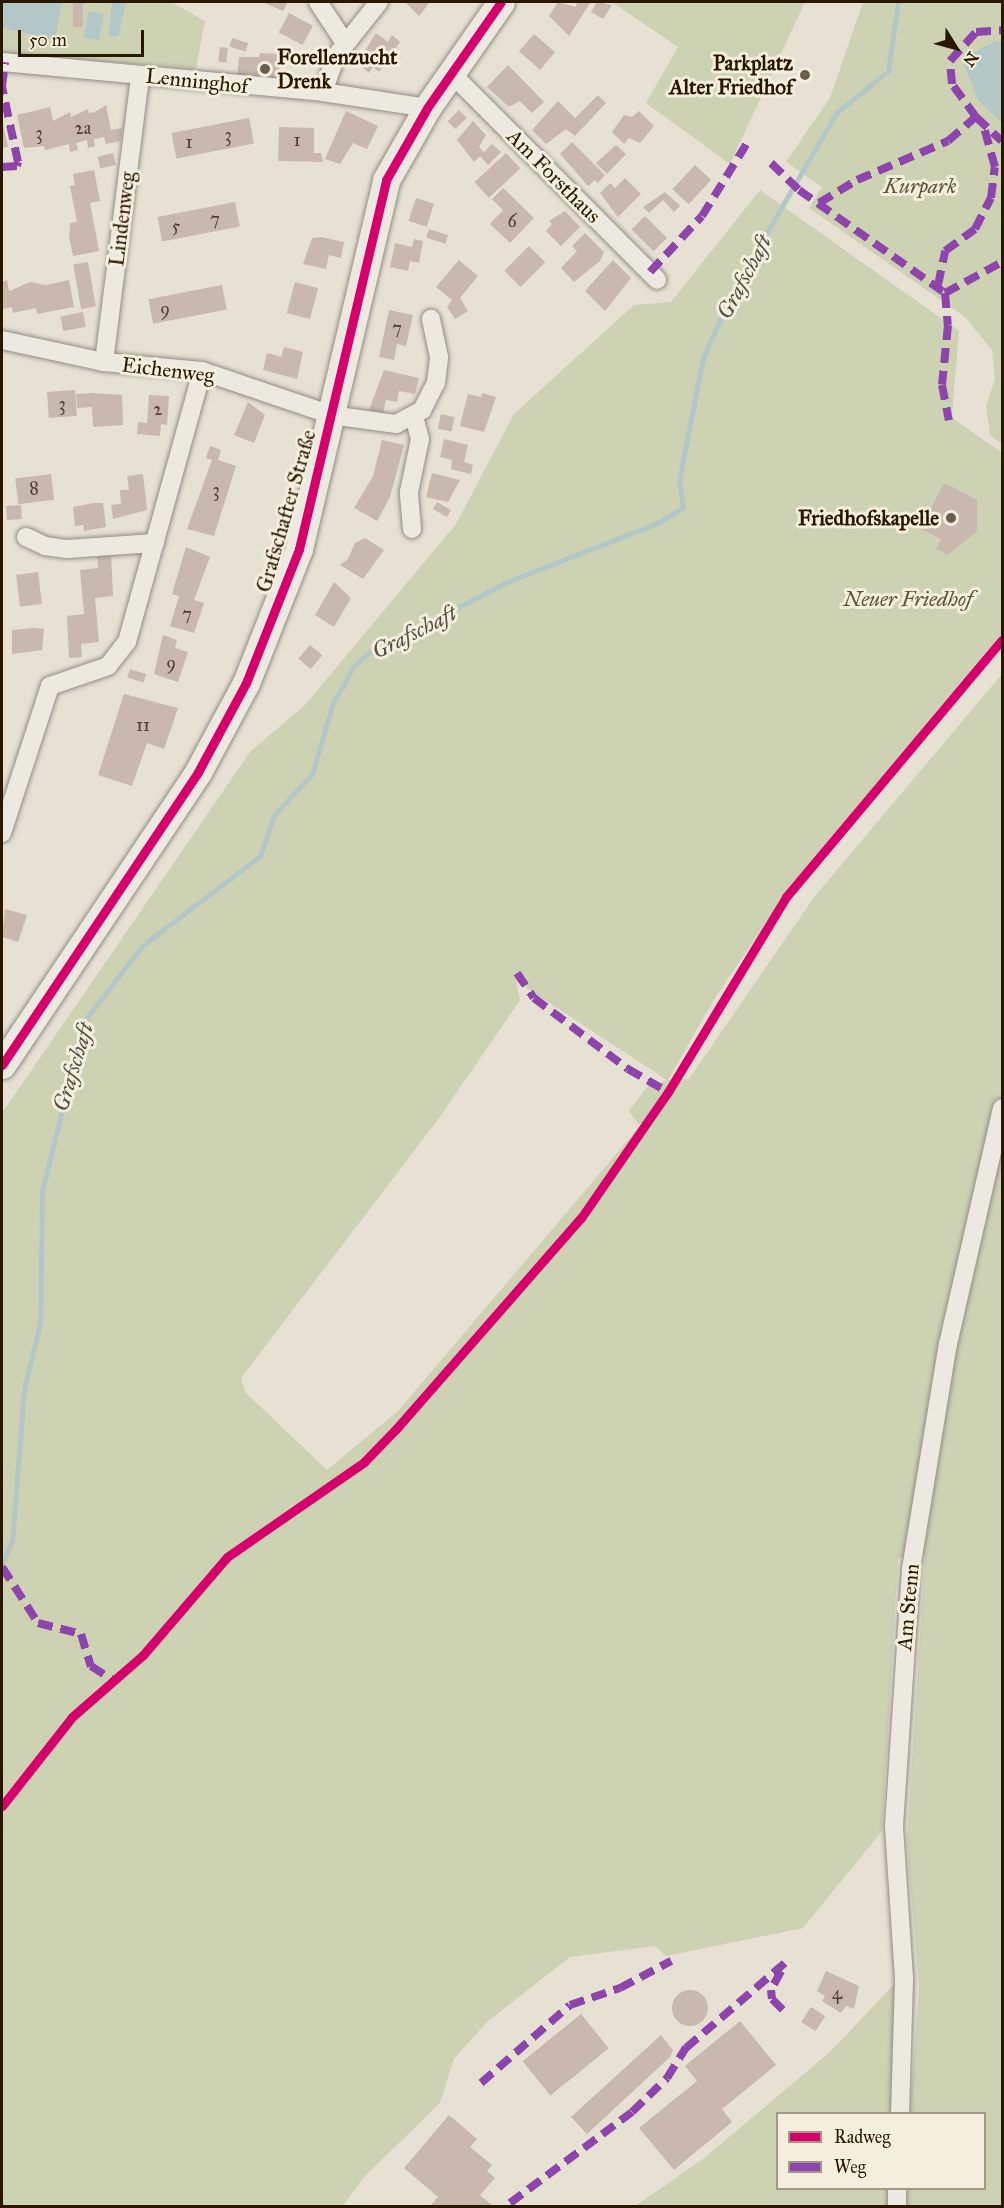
<!DOCTYPE html>
<html>
<head>
<meta charset="utf-8">
<style>
  body { margin:0 }
  #map { position:relative; width:1004px; height:2208px; overflow:hidden; background:#e6e1d3; font-family:"IM FELL Great Primer",serif }
  div>[style] { position:absolute }
  .green>* { inset:0; background:#cdd2b3 }
  .water>* { inset:0; background:#b4c7c7; transform-origin:0 0 }
  .stream>* { height:5px; margin:-2.5px; padding:0 2.5px; transform-origin:2.5px; border-radius:2.5px; background:#b4c7c7 }
  .building>* { inset:0; background:#c8b8ae; transform-origin:0 0 }
  .round { border-radius:50% }
  .roads { filter:drop-shadow(0 0 2px #928d82) drop-shadow(0 0 2px #928d82) }
  .street>* { height:18px; margin:-9px; padding:0 9px; transform-origin:9px; border-radius:9px; background:#ece9e1 }
  .secondary>* { height:27px; margin:-13.5px; padding:0 13.5px; transform-origin:13.5px; border-radius:13.5px; background:#ece9e1 }
  .quiet>* { height:8px; margin-top:-4px; transform-origin:0; background:repeating-linear-gradient(90deg,#8e44ad 0 15px,transparent 0 23px) }
  .cycleway>* { height:9px; margin:-4.5px; padding:0 4.5px; transform-origin:4.5px; border-radius:4.5px; background:#d6006c }
  .dots>* { width:16px; height:16px; translate:-50% -50%; box-sizing:border-box; border:3px solid #f4eedd; border-radius:50% }
  span { translate:-50% -50%; white-space:nowrap; text-align:center; line-height:1.15; -webkit-text-stroke:6px #f4eedd; paint-order:stroke }
  .number-label { font-size:18px; color:#513f2c }
  .number-label span { -webkit-text-stroke-width:0 }
  .poi-label { font-size:21px; color:#291700; font-weight:700 }
  .left { translate:0 -50%; text-align:left }
  .right { translate:-100% -50%; text-align:right }
  .street-label { font-size:21px; color:#291700 }
  .park-label { font-size:21px; color:#5b5435; font-style:italic }
  .water-label { font-size:22px; color:#525144; font-style:italic }
  .frame { position:absolute; inset:0; border:3px solid #291700; pointer-events:none }
  .legend { position:absolute; left:776px; top:2112px; width:210px; height:78px; box-sizing:border-box; background:#f4eedd; border:2px solid #a39885; margin:0; padding:8px 10px; list-style:none; font-size:18px; color:#291700 }
  .legend li { display:flex; align-items:center; gap:12px; height:30px }
  .legend b { width:30px; border:2px solid #a39885 }
  .north { position:absolute; left:926px; top:18px; width:60px; height:60px; -webkit-text-stroke:4px #f4eedd; paint-order:stroke; rotate:127deg; font-size:16px; font-weight:700; line-height:24px; text-align:center; color:#291700 }
  .north::after { content:''; display:block; margin:auto; width:21px; height:27px; background:#291700; clip-path:polygon(50% 0,100% 100%,50% 72%,0 100%) }
  .scale { position:absolute; left:18px; top:30px; width:126px; height:27px; box-sizing:border-box; border:3px solid #291700; border-top:0; padding-left:8px; font-size:18px; line-height:21px; white-space:nowrap; color:#291700; -webkit-text-stroke:4px #f4eedd; paint-order:stroke }
</style>
</head>
<body>
<div id="map">
  <div class="green">
    <i style="clip-path:polygon(62px 2px,112px 2px,108px 33px,119px 36px,126px 2px,171px 2px,205px 21px,196px 69px,2px 53px,2px 28px,50px 39px,56px 35px)"></i>
    <i style="clip-path:polygon(612px 2px,805px 2px,730px 164px,646px 103px,678px 47px)"></i>
    <i style="clip-path:polygon(863px 2px,1002px 2px,1002px 444px,990px 435px,986px 406px,995px 379px,992px 350px,965px 317px,809px 208px,822px 187px,786px 162px,830px 98px)"></i>
    <i style="clip-path:polygon(evenodd,760px 190px,959px 331px,952px 416px,942px 416px,951px 417px,1002px 453px,1002px 633px,792px 884px,715px 998px,668px 1080px,689px 1079px,815px 896px,1002px 674px,1002px 2206px,907px 2206px,908px 2189px,984px 2188px,984px 2114px,910px 2113px,919px 1987px,907px 1841px,925px 1555px,898px 1558px,882px 1831px,803px 1928px,666px 1956px,655px 1946px,570px 1957px,487px 2022px,454px 2059px,440px 2103px,364px 2177px,343px 2206px,2px 2206px,2px 1113px,250px 752px,305px 705px,456px 524px,514px 414px,634px 305px,671px 302px,760px 190px,516px 981px,667px 1080px,647px 1087px,629px 1111px,640px 1126px,398px 1411px,327px 1470px,245px 1392px,241px 1378px,439px 1118px,520px 1000px,516px 981px)"></i>
    <i style="clip-path:polygon(897px 1981px,896px 2113px,778px 2114px,778px 2188px,892px 2189px,891px 2206px,635px 2206px,703px 2159px,830px 2052px)"></i>
  </div>
  <div class="water">
    <i style="clip-path:polygon(2px 2px,62px 2px,56px 35px,50px 39px,2px 28px)"></i>
    <i style="clip-path:polygon(112px 2px,126px 2px,119px 36px,112px 37px,108px 34px)"></i>
    <i style="left:89px;top:11px;width:15px;height:27px;rotate:11deg"></i>
    <i style="clip-path:polygon(996px 41px,1002px 42px,1002px 123px,978px 100px,964px 65px,974px 52px)"></i>
  </div>
  <div class="stream">
    <i style="left:2px;top:1563px;width:23px;rotate:-65deg"></i>
    <i style="left:12px;top:1542px;width:153px;rotate:-85.5deg"></i>
    <i style="left:24px;top:1389px;width:67px;rotate:-76.2deg"></i>
    <i style="left:40px;top:1324px;width:133px;rotate:-89.1deg"></i>
    <i style="left:42px;top:1191px;width:175px;rotate:-76.1deg"></i>
    <i style="left:84px;top:1021px;width:96px;rotate:-52.2deg"></i>
    <i style="left:143px;top:945px;width:147px;rotate:-37.3deg"></i>
    <i style="left:260px;top:856px;width:43px;rotate:-71.1deg"></i>
    <i style="left:274px;top:815px;width:56px;rotate:-47.2deg"></i>
    <i style="left:312px;top:774px;width:74px;rotate:-73.5deg"></i>
    <i style="left:333px;top:703px;width:41px;rotate:-60.9deg"></i>
    <i style="left:353px;top:667px;width:19px;rotate:-43deg"></i>
    <i style="left:367px;top:654px;width:157px;rotate:-27.2deg"></i>
    <i style="left:507px;top:582px;width:164px;rotate:-21.4deg"></i>
    <i style="left:660px;top:522px;width:27px;rotate:-33deg"></i>
    <i style="left:683px;top:507px;width:26px;rotate:-99deg"></i>
    <i style="left:679px;top:481px;width:125px;rotate:-79deg"></i>
    <i style="left:703px;top:358px;width:73px;rotate:-65.9deg"></i>
    <i style="left:733px;top:291px;width:206px;rotate:-59.9deg"></i>
    <i style="left:836px;top:113px;width:67px;rotate:-38.9deg"></i>
    <i style="left:888px;top:71px;width:70px;rotate:-81.8deg"></i>
  </div>
  <div class="building">
    <i style="left:73px;top:2px;width:10px;height:25px"></i>
    <i style="clip-path:polygon(262px 2px,288px 2px,283px 11px)"></i>
    <i style="clip-path:polygon(405px 2px,430px 2px,419px 16px)"></i>
    <i style="clip-path:polygon(558px 2px,575px 7px,578px 2px,590px 3px,569px 36px,549px 16px)"></i>
    <i style="clip-path:polygon(597px 2px,612px 5px,603px 19px,591px 12px)"></i>
    <i style="left:289px;top:13px;width:27px;height:22px;rotate:28deg"></i>
    <i style="clip-path:polygon(376px 33px,388px 42px,392px 35px,400px 42px,379px 72px,373px 67px,369px 73px,357px 63px)"></i>
    <i style="left:534px;top:34px;width:28px;height:23px;rotate:41deg"></i>
    <i style="left:232px;top:38px;width:17px;height:9px;rotate:17deg"></i>
    <i style="left:220px;top:47px;width:8px;height:15px;rotate:7deg"></i>
    <i style="clip-path:polygon(260px 53px,281px 54px,278px 80px,237px 77px,239px 57px,259px 57px)"></i>
    <i style="clip-path:polygon(508px 65px,544px 102px,532px 113px,520px 101px,509px 107px,487px 87px)"></i>
    <i style="clip-path:polygon(598px 95px,606px 103px,575px 136px,566px 129px,546px 144px,532px 130px,558px 101px,575px 118px)"></i>
    <i style="clip-path:polygon(106px 105px,111px 130px,122px 128px,121px 141px,106px 144px,104px 137px,94px 139px,95px 146px,88px 148px,87px 140px,76px 143px,78px 150px,70px 152px,69px 144px,45px 150px,44px 146px,24px 148px,17px 115px,50px 107px,53px 121px,70px 112px,71px 117px,88px 109px,89px 113px,95px 112px)"></i>
    <i style="left:459px;top:110px;width:11px;height:16px;rotate:45deg"></i>
    <i style="clip-path:polygon(346px 111px,378px 126px,367px 149px,353px 143px,340px 164px,325px 159px)"></i>
    <i style="clip-path:polygon(639px 111px,654px 126px,640px 143px,629px 138px,624px 144px,612px 132px,624px 115px,632px 117px)"></i>
    <i style="left:249px;top:118px;width:26px;height:79px;rotate:79deg"></i>
    <i style="clip-path:polygon(2px 120px,8px 147px,2px 148px)"></i>
    <i style="clip-path:polygon(473px 121px,486px 135px,479px 147px,484px 152px,492px 144px,501px 152px,488px 165px,480px 156px,474px 162px,457px 140px)"></i>
    <i style="clip-path:polygon(279px 127px,314px 128px,314px 153px,321px 153px,323px 162px,278px 161px)"></i>
    <i style="clip-path:polygon(572px 142px,605px 175px,598px 183px,595px 180px,588px 186px,560px 154px)"></i>
    <i style="clip-path:polygon(616px 145px,626px 154px,607px 174px,596px 163px)"></i>
    <i style="left:113px;top:153px;width:12px;height:16px;rotate:76deg"></i>
    <i style="left:506px;top:153px;width:21px;height:43px;rotate:47deg"></i>
    <i style="left:695px;top:165px;width:22px;height:33px;rotate:43deg"></i>
    <i style="clip-path:polygon(94px 170px,100px 201px,90px 203px,99px 251px,73px 256px,69px 237px,70px 223px,77px 222px,70px 186px,75px 185px,73px 174px)"></i>
    <i style="clip-path:polygon(625px 178px,641px 194px,618px 217px,600px 193px,610px 183px,615px 188px)"></i>
    <i style="clip-path:polygon(503px 188px,534px 218px,510px 243px,490px 224px,503px 210px,492px 199px)"></i>
    <i style="clip-path:polygon(665px 192px,680px 206px,674px 212px,663px 200px,649px 213px,643px 207px)"></i>
    <i style="left:416px;top:198px;width:19px;height:24px;rotate:18deg"></i>
    <i style="left:235px;top:202px;width:25px;height:79px;rotate:79deg"></i>
    <i style="clip-path:polygon(565px 211px,580px 227px,561px 246px,546px 231px,552px 224px,549px 221px)"></i>
    <i style="left:645px;top:216px;width:31px;height:19px;rotate:45deg"></i>
    <i style="left:429px;top:229px;width:20px;height:9px;rotate:18deg"></i>
    <i style="clip-path:polygon(585px 233px,604px 252px,600px 261px,574px 282px,561px 268px,577px 251px,572px 246px)"></i>
    <i style="clip-path:polygon(321px 237px,344px 242px,341px 258px,329px 255px,326px 269px,303px 264px,312px 238px)"></i>
    <i style="clip-path:polygon(414px 239px,423px 241px,419px 263px,410px 261px,408px 271px,390px 267px,395px 243px,412px 247px)"></i>
    <i style="left:529px;top:246px;width:23px;height:35px;rotate:45deg"></i>
    <i style="clip-path:polygon(459px 260px,478px 276px,460px 298px,468px 311px,455px 319px,447px 307px,452px 300px,436px 287px)"></i>
    <i style="clip-path:polygon(613px 260px,631px 278px,605px 311px,585px 291px)"></i>
    <i style="left:88px;top:262px;width:45px;height:15px;rotate:80deg"></i>
    <i style="clip-path:polygon(7px 280px,9px 291px,30px 282px,46px 285px,69px 280px,74px 307px,37px 314px,36px 308px,13px 313px,12px 307px,2px 309px,2px 282px)"></i>
    <i style="left:295px;top:282px;width:24px;height:32px;rotate:15deg"></i>
    <i style="left:222px;top:285px;width:25px;height:75px;rotate:79deg"></i>
    <i style="clip-path:polygon(389px 310px,413px 315px,406px 346px,397px 344px,394px 360px,379px 357px)"></i>
    <i style="left:83px;top:312px;width:15px;height:23px;rotate:79deg"></i>
    <i style="clip-path:polygon(284px 347px,303px 352px,297px 379px,263px 370px,267px 353px,281px 357px)"></i>
    <i style="clip-path:polygon(384px 370px,419px 378px,415px 394px,399px 391px,397px 402px,386px 400px,383px 413px,369px 410px)"></i>
    <i style="left:75px;top:390px;width:26px;height:28px;rotate:86deg"></i>
    <i style="clip-path:polygon(92px 393px,122px 395px,123px 425px,93px 427px,92px 407px,77px 408px,76px 394px)"></i>
    <i style="clip-path:polygon(482px 393px,496px 397px,484px 432px,460px 426px,468px 394px,481px 397px)"></i>
    <i style="clip-path:polygon(149px 395px,169px 396px,167px 425px,161px 424px,160px 436px,137px 434px,138px 422px,147px 423px)"></i>
    <i style="clip-path:polygon(248px 402px,265px 415px,254px 443px,234px 435px)"></i>
    <i style="left:441px;top:414px;width:14px;height:15px;rotate:12deg"></i>
    <i style="clip-path:polygon(444px 439px,468px 445px,464px 462px,473px 465px,471px 474px,451px 469px,452px 460px,440px 457px)"></i>
    <i style="clip-path:polygon(382px 440px,404px 445px,390px 497px,377px 521px,354px 508px,373px 476px)"></i>
    <i style="clip-path:polygon(210px 446px,221px 450px,218px 460px,236px 466px,214px 536px,187px 529px,212px 460px,206px 458px)"></i>
    <i style="clip-path:polygon(432px 473px,460px 480px,448px 502px,426px 497px)"></i>
    <i style="left:51px;top:474px;width:26px;height:36px;rotate:83deg"></i>
    <i style="clip-path:polygon(143px 474px,147px 510px,113px 519px,111px 505px,121px 504px,120px 490px,129px 490px,127px 476px)"></i>
    <i style="clip-path:polygon(944px 483px,977px 500px,977px 531px,948px 555px,936px 549px,941px 539px,920px 528px)"></i>
    <i style="left:437px;top:502px;width:16px;height:8px;rotate:30deg"></i>
    <i style="clip-path:polygon(94px 503px,103px 503px,106px 527px,84px 531px,83px 525px,75px 526px,73px 507px)"></i>
    <i style="left:21px;top:505px;width:14px;height:15px;rotate:86deg"></i>
    <i style="clip-path:polygon(365px 538px,384px 550px,363px 579px,340px 565px,348px 559px,355px 543px)"></i>
    <i style="clip-path:polygon(186px 547px,210px 557px,194px 600px,204px 603px,194px 633px,170px 626px,179px 596px,172px 594px)"></i>
    <i style="clip-path:polygon(111px 553px,113px 596px,95px 598px,99px 642px,81px 644px,82px 657px,69px 658px,67px 616px,84px 614px,80px 570px,98px 568px,97px 555px)"></i>
    <i style="left:38px;top:572px;width:32px;height:22px;rotate:83deg"></i>
    <i style="clip-path:polygon(334px 582px,351px 598px,334px 627px,315px 615px)"></i>
    <i style="clip-path:polygon(34px 628px,44px 629px,42px 650px,12px 654px,12px 630px)"></i>
    <i style="clip-path:polygon(163px 635px,177px 640px,175px 648px,188px 652px,178px 682px,154px 674px)"></i>
    <i style="left:310px;top:645px;width:16px;height:18px;rotate:40deg"></i>
    <i style="left:130px;top:669px;width:17px;height:9px;rotate:17deg"></i>
    <i style="clip-path:polygon(124px 694px,178px 708px,164px 749px,147px 743px,132px 786px,98px 775px)"></i>
    <i style="clip-path:polygon(5px 909px,27px 915px,18px 942px,2px 937px)"></i>
    <i style="clip-path:polygon(826px 1971px,859px 1986px,854px 2009px,846px 2006px,841px 2013px,822px 2001px,825px 1996px,817px 1991px)"></i>
    <i class="round" style="left:672px;top:1990px;width:36px;height:36px"></i>
    <i style="left:811px;top:2007px;width:17px;height:18px;rotate:33deg"></i>
    <i style="left:581px;top:2014px;width:44px;height:75px;rotate:51deg"></i>
    <i style="clip-path:polygon(740px 2021px,776px 2065px,722px 2109px,732px 2122px,674px 2170px,639px 2128px,697px 2081px,685px 2066px)"></i>
    <i style="clip-path:polygon(661px 2035px,673px 2050px,670px 2057px,587px 2134px,571px 2117px)"></i>
    <i style="clip-path:polygon(449px 2115px,477px 2139px,470px 2147px,492px 2165px,487px 2171px,495px 2178px,480px 2195px,493px 2206px,430px 2206px,438px 2197px,404px 2168px)"></i>
  </div>
  <div class="roads">
    <div class="street">
      <i style="left:318px;top:2px;width:49px;rotate:56.6deg"></i>
      <i style="left:2px;top:62px;width:322px;rotate:5.3deg"></i>
      <i style="left:323px;top:92px;width:105px;rotate:8.7deg"></i>
      <i style="left:451px;top:73px;width:292px;rotate:45.1deg"></i>
      <i style="left:323px;top:92px;width:38px;rotate:-70deg"></i>
      <i style="left:336px;top:56px;width:69px;rotate:-51.5deg"></i>
      <i style="left:2px;top:340px;width:104px;rotate:12.2deg"></i>
      <i style="left:104px;top:362px;width:98px;rotate:5.2deg"></i>
      <i style="left:202px;top:371px;width:136px;rotate:18.8deg"></i>
      <i style="left:331px;top:415px;width:66px;rotate:7.9deg"></i>
      <i style="left:396px;top:424px;width:30px;rotate:-28deg"></i>
      <i style="left:422px;top:410px;width:30px;rotate:-63deg"></i>
      <i style="left:436px;top:383px;width:26px;rotate:-83deg"></i>
      <i style="left:439px;top:357px;width:39px;rotate:-102deg"></i>
      <i style="left:104px;top:362px;width:288px;rotate:-82.8deg"></i>
      <i style="left:412px;top:529px;width:37px;rotate:-95deg"></i>
      <i style="left:409px;top:492px;width:54px;rotate:-78.3deg"></i>
      <i style="left:420px;top:439px;width:23px;rotate:-105deg"></i>
      <i style="left:26px;top:537px;width:21px;rotate:25deg"></i>
      <i style="left:45px;top:546px;width:22px;rotate:8deg"></i>
      <i style="left:67px;top:549px;width:88px;rotate:-3.9deg"></i>
      <i style="left:2px;top:833px;width:155px;rotate:-71.9deg"></i>
      <i style="left:50px;top:686px;width:61px;rotate:-19deg"></i>
      <i style="left:108px;top:666px;width:31px;rotate:-52deg"></i>
      <i style="left:127px;top:642px;width:281px;rotate:-74.5deg"></i>
      <i style="left:900px;top:2114px;width:136px;rotate:-88.3deg"></i>
      <i style="left:904px;top:1978px;width:152px;rotate:-93.8deg"></i>
      <i style="left:894px;top:1826px;width:258px;rotate:-86.2deg"></i>
      <i style="left:911px;top:1569px;width:228px;rotate:-80.7deg"></i>
      <i style="left:948px;top:1344px;width:242px;rotate:-77.1deg"></i>
      <i style="left:897px;top:2206px;width:18px;rotate:-90deg"></i>
    </div>
    <div class="secondary">
      <i style="left:2px;top:1065px;width:353px;rotate:-56.2deg"></i>
      <i style="left:198px;top:772px;width:101px;rotate:-61.7deg"></i>
      <i style="left:246px;top:683px;width:144px;rotate:-68.4deg"></i>
      <i style="left:299px;top:549px;width:379px;rotate:-76.7deg"></i>
      <i style="left:386px;top:180px;width:83px;rotate:-60.3deg"></i>
      <i style="left:427px;top:108px;width:129px;rotate:-55.1deg"></i>
    </div>
  </div>
  <div class="quiet">
    <i style="left:976px;top:117px;width:41px;rotate:-126deg"></i>
    <i style="left:952px;top:84px;width:23px;rotate:-95deg"></i>
    <i style="left:950px;top:61px;width:39px;rotate:-48deg"></i>
    <i style="left:976px;top:32px;width:26px;rotate:-4deg"></i>
    <i style="left:771px;top:163px;width:39px;rotate:44deg"></i>
    <i style="left:799px;top:190px;width:179px;rotate:35.2deg"></i>
    <i style="left:945px;top:293px;width:32px;rotate:85deg"></i>
    <i style="left:948px;top:325px;width:60px;rotate:95.7deg"></i>
    <i style="left:942px;top:385px;width:36px;rotate:79deg"></i>
    <i style="left:2px;top:167px;width:15px;rotate:-4deg"></i>
    <i style="left:17px;top:166px;width:4px;rotate:-76deg"></i>
    <i style="left:18px;top:162px;width:77px;rotate:-102deg"></i>
    <i style="left:2px;top:87px;width:25px;rotate:-83deg"></i>
    <i style="left:819px;top:203px;width:44px;rotate:-31.2deg"></i>
    <i style="left:857px;top:180px;width:99px;rotate:-23.2deg"></i>
    <i style="left:948px;top:141px;width:37px;rotate:-41deg"></i>
    <i style="left:976px;top:117px;width:35px;rotate:43deg"></i>
    <i style="left:650px;top:272px;width:76px;rotate:-47.1deg"></i>
    <i style="left:702px;top:216px;width:89px;rotate:-58.3deg"></i>
    <i style="left:938px;top:285px;width:35px;rotate:-78deg"></i>
    <i style="left:945px;top:251px;width:37px;rotate:-36deg"></i>
    <i style="left:975px;top:229px;width:35px;rotate:-63deg"></i>
    <i style="left:991px;top:198px;width:31px;rotate:-83deg"></i>
    <i style="left:995px;top:167px;width:45px;rotate:-105.6deg"></i>
    <i style="left:945px;top:293px;width:65px;rotate:-28.5deg"></i>
    <i style="left:517px;top:973px;width:30px;rotate:56deg"></i>
    <i style="left:534px;top:998px;width:118px;rotate:37.1deg"></i>
    <i style="left:628px;top:1069px;width:46px;rotate:29.9deg"></i>
    <i style="left:2px;top:1567px;width:67px;rotate:57.3deg"></i>
    <i style="left:38px;top:1623px;width:44px;rotate:14.3deg"></i>
    <i style="left:81px;top:1634px;width:34px;rotate:73deg"></i>
    <i style="left:91px;top:1666px;width:27px;rotate:33deg"></i>
    <i style="left:781px;top:1971px;width:21px;rotate:118deg"></i>
    <i style="left:771px;top:1990px;width:9px;rotate:84deg"></i>
    <i style="left:772px;top:1999px;width:17px;rotate:45deg"></i>
    <i style="left:481px;top:2083px;width:118px;rotate:-41.2deg"></i>
    <i style="left:570px;top:2005px;width:53px;rotate:-18.8deg"></i>
    <i style="left:620px;top:1988px;width:58px;rotate:-27.9deg"></i>
    <i style="left:510px;top:2203px;width:152px;rotate:-36.7deg"></i>
    <i style="left:632px;top:2112px;width:49px;rotate:-44.2deg"></i>
    <i style="left:667px;top:2078px;width:36px;rotate:-58deg"></i>
    <i style="left:686px;top:2048px;width:133px;rotate:-40.7deg"></i>
  </div>
  <div class="cycleway">
    <i style="left:2px;top:1065px;width:353px;rotate:-56.2deg"></i>
    <i style="left:198px;top:772px;width:101px;rotate:-61.7deg"></i>
    <i style="left:246px;top:683px;width:144px;rotate:-68.4deg"></i>
    <i style="left:299px;top:549px;width:379px;rotate:-76.7deg"></i>
    <i style="left:386px;top:180px;width:83px;rotate:-60.3deg"></i>
    <i style="left:427px;top:108px;width:129px;rotate:-55.1deg"></i>
    <i style="left:2px;top:1806px;width:113px;rotate:-51.8deg"></i>
    <i style="left:72px;top:1717px;width:94px;rotate:-41.1deg"></i>
    <i style="left:143px;top:1655px;width:129px;rotate:-49.4deg"></i>
    <i style="left:227px;top:1557px;width:167px;rotate:-34.7deg"></i>
    <i style="left:364px;top:1462px;width:46px;rotate:-45.9deg"></i>
    <i style="left:396px;top:1429px;width:281px;rotate:-48.8deg"></i>
    <i style="left:581px;top:1218px;width:153px;rotate:-55.4deg"></i>
    <i style="left:668px;top:1092px;width:228px;rotate:-58.8deg"></i>
    <i style="left:786px;top:897px;width:336px;rotate:-50deg"></i>
  </div>
  <div class="dots">
    <i style="left:265px;top:69px;background:#6b5e4a"></i>
    <i style="left:805px;top:75px;background:#6b5e4a"></i>
    <i style="left:951px;top:518px;background:#6b5e4a"></i>
  </div>
  <div class="number-label">
    <span style="left:83px;top:128px">2a</span>
    <span style="left:39px;top:133px">3</span>
    <span style="left:228px;top:135px">3</span>
    <span style="left:297px;top:140px">1</span>
    <span style="left:189px;top:142px">1</span>
    <span style="left:215px;top:219px">7</span>
    <span style="left:512px;top:221px">6</span>
    <span style="left:176px;top:226px">5</span>
    <span style="left:165px;top:309px">9</span>
    <span style="left:397px;top:328px">7</span>
    <span style="left:62px;top:404px">3</span>
    <span style="left:158px;top:409px">2</span>
    <span style="left:34px;top:488px">8</span>
    <span style="left:216px;top:490px">3</span>
    <span style="left:187px;top:614px">7</span>
    <span style="left:171px;top:663px">9</span>
    <span style="left:143px;top:725px">11</span>
    <span style="left:837px;top:1993px">4</span>
  </div>
  <div class="poi-label">
    <span class="left" style="left:277px;top:69px">Forellenzucht<br>Drenk</span>
    <span class="right" style="left:793px;top:75px">Parkplatz<br>Alter Friedhof</span>
    <span class="right" style="left:939px;top:518px">Friedhofskapelle</span>
  </div>
  <div class="street-label">
    <span style="left:197px;top:81px;rotate:6deg">Lenninghof</span>
    <span style="left:554px;top:176px;rotate:45deg">Am Forsthaus</span>
    <span style="left:122px;top:219px;rotate:-83deg">Lindenweg</span>
    <span style="left:168px;top:370px;rotate:7deg">Eichenweg</span>
    <span style="left:286px;top:511px;rotate:-74deg">Grafschafter Straße</span>
    <span style="left:908px;top:1607px;rotate:-85deg">Am Stenn</span>
  </div>
  <div class="park-label">
    <span style="left:920px;top:186px">Kurpark</span>
    <span style="left:908px;top:599px">Neuer Friedhof</span>
  </div>
  <div class="water-label">
    <span style="left:744px;top:277px;rotate:-62deg">Grafschaft</span>
    <span style="left:414px;top:632px;rotate:-27deg">Grafschaft</span>
    <span style="left:73px;top:1067px;rotate:-73deg">Grafschaft</span>
  </div>
  <div class="frame"></div>
  <ul class="legend">
  <li><b style="height:8px;background:#d6006c"></b>Radweg</li>
  <li><b style="height:8px;background:#8e44ad"></b>Weg</li>
  </ul>
  <div class="north">N</div>
  <div class="scale">50 m</div>
</div>
</body>
</html>
